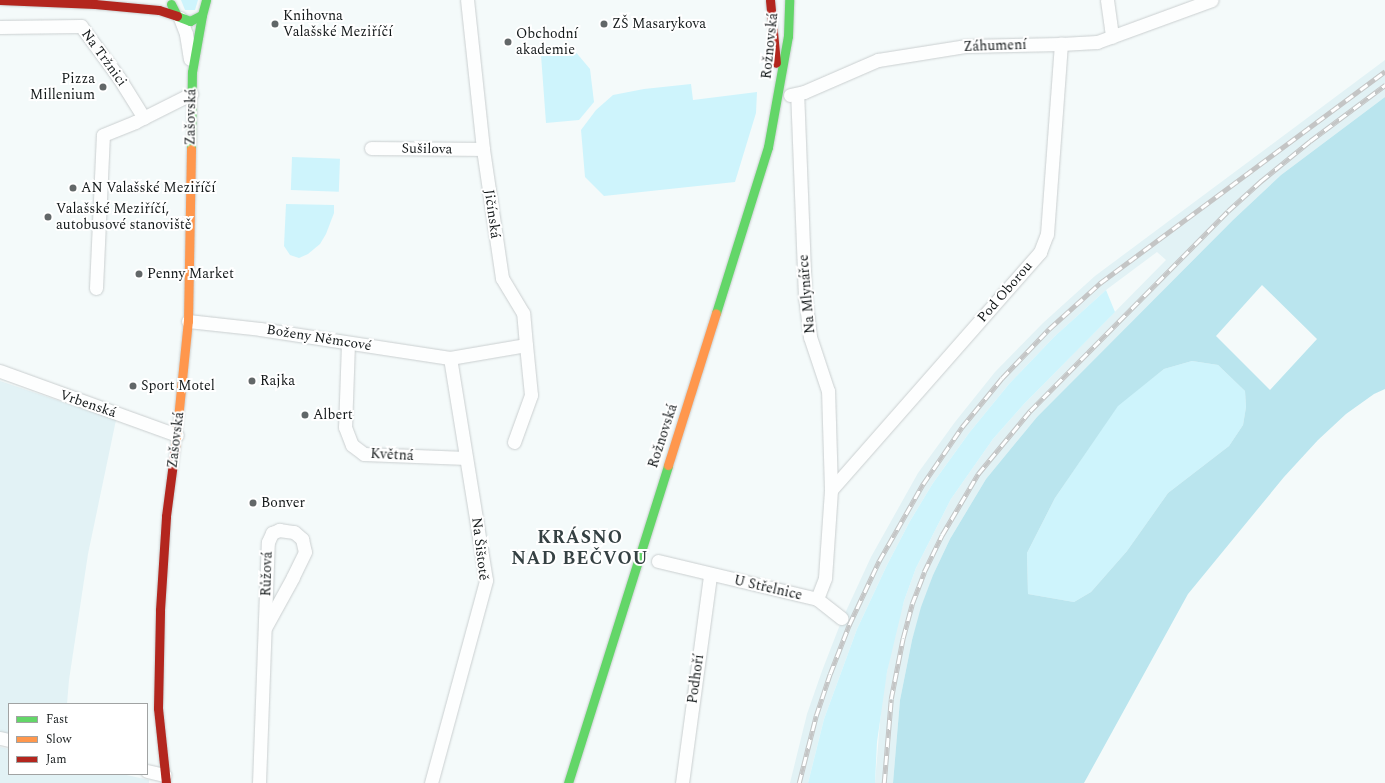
<!DOCTYPE html>
<html>
<head>
<meta charset="utf-8">
<style>
  body { margin:0 }
  #map { position:relative; width:1385px; height:783px; overflow:hidden; background:#f4fafa; font-family:Spectral,serif }
  div>[style] { position:absolute }
  .built>* { inset:0; background:#e2f2f5 }
  .green>* { inset:0; background:#cef4fc; transform-origin:0 0 }
  .forest>* { inset:0; background:#bae5ee }
  .roads { filter:drop-shadow(0 0 1px #cacfd0) drop-shadow(0 0 1px #cacfd0) }
  .street>* { height:13px; margin:-6.5px; padding:0 6.5px; transform-origin:6.5px; border-radius:6.5px; background:#fdfefe }
  .fast>* { height:9px; margin:-4.5px; padding:0 4.5px; transform-origin:4.5px; border-radius:4.5px; background:#63d668 }
  .slow>* { height:9px; margin:-4.5px; padding:0 4.5px; transform-origin:4.5px; border-radius:4.5px; background:#ff974d }
  .jam>* { height:9px; margin:-4.5px; padding:0 4.5px; transform-origin:4.5px; border-radius:4.5px; background:#b3261e }
  .rail>* { height:4.5px; margin-top:-2.25px; transform-origin:0; background:repeating-linear-gradient(90deg,#fff 0 9px,#c4c5c5 0 18px); box-sizing:border-box; border-block:1px solid #c4c5c5 }
  .dots>* { width:11px; height:11px; translate:-50% -50%; box-sizing:border-box; border:2px solid #fff; border-radius:50% }
  span { translate:-50% -50%; white-space:nowrap; text-align:center; line-height:1.15; -webkit-text-stroke:4px #fff; paint-order:stroke }
  .poi-label { font-size:14px; color:#131819 }
  .left { translate:0 -50%; text-align:left }
  .right { translate:-100% -50%; text-align:right }
  .street-label { font-size:14px; color:#131819 }
  .district-label { font-size:18px; color:#354143; font-weight:700; letter-spacing:1px }
  .legend { position:absolute; left:8px; top:703px; width:140px; height:72px; box-sizing:border-box; background:#fff; border:1px solid #a1a3a3; margin:0; padding:5px 7px; list-style:none; font-size:12px; color:#131819 }
  .legend li { display:flex; align-items:center; gap:8px; height:20px }
  .legend b { width:20px; border:1px solid #a1a3a3 }
</style>
</head>
<body>
<div id="map">
  <div class="built">
    <i style="clip-path:polygon(1385px 60px,1385px 97px,1281px 175px,1233px 220px,1037px 417px,986px 479px,950px 539px,933px 575px,912px 640px,900px 700px,893px 783px,875px 783px,882px 697px,894px 636px,904px 601px,916px 568px,951px 499px,993px 439px,1024px 404px,1166px 260px,1157px 252px,1106px 290px,1055px 336px,1009px 384px,969px 433px,933px 483px,910px 521px,887px 565px,857px 629px,824px 719px,808px 783px,790px 783px,807px 714px,822px 671px,841px 622px,871px 557px,918px 473px,955px 422px,995px 372px,1043px 323px,1095px 276px)"></i>
    <i style="clip-path:polygon(0 381px,116px 420px,88px 554px,69px 680px,67px 704px,9px 704px,9px 736px,0 734px)"></i>
    <i style="clip-path:polygon(0 747px,9px 749px,9px 774px,122px 774px,149px 780px,149px 783px,0 783px)"></i>
  </div>
  <div class="green">
    <i style="clip-path:polygon(181px 0,198px 0,195px 10px,185px 10px)"></i>
    <i style="clip-path:polygon(574px 50px,590px 69px,594px 102px,579px 120px,546px 123px,541px 55px)"></i>
    <i style="clip-path:polygon(691px 84px,693px 100px,757px 92px,756px 113px,735px 182px,604px 196px,585px 177px,581px 130px,596px 110px,613px 95px,644px 89px)"></i>
    <i style="left:292px;top:157px;width:48px;height:33px;rotate:2deg"></i>
    <i style="clip-path:polygon(286px 204px,334px 205px,334px 213px,326px 234px,320px 244px,308px 254px,299px 258px,290px 255px,284px 246px)"></i>
    <i style="clip-path:polygon(1106px 290px,1115px 312px,1024px 404px,993px 439px,951px 499px,916px 568px,904px 601px,887px 672px,877px 742px,875px 783px,808px 783px,824px 719px,857px 629px,887px 565px,910px 521px,933px 483px,969px 433px,1009px 384px,1055px 336px)"></i>
    <i style="clip-path:polygon(1192px 361px,1218px 365px,1245px 391px,1246px 407px,1243px 425px,1229px 446px,1168px 493px,1127px 551px,1091px 592px,1074px 602px,1028px 594px,1027px 553px,1055px 498px,1118px 405px,1164px 369px)"></i>
  </div>
  <div class="forest">
    <i style="clip-path:polygon(evenodd,1385px 97px,1385px 389px,1374px 394px,1346px 414px,1318px 440px,1284px 477px,1188px 594px,1084px 783px,893px 783px,900px 700px,912px 640px,921px 607px,933px 575px,950px 539px,986px 479px,1037px 417px,1233px 220px,1281px 175px,1385px 97px,1262px 285px,1317px 339px,1270px 390px,1216px 336px,1262px 285px,1385px 97px,1192px 361px,1218px 365px,1245px 391px,1246px 407px,1243px 425px,1229px 446px,1168px 493px,1127px 551px,1091px 592px,1074px 602px,1028px 594px,1027px 553px,1055px 498px,1118px 406px,1164px 369px,1192px 361px)"></i>
  </div>
  <div class="roads">
    <div class="street">
      <i style="left:1107px;top:0;width:37px;rotate:82deg"></i>
      <i style="left:180px;top:18px;width:17px;rotate:69deg"></i>
      <i style="left:186px;top:34px;width:25px;rotate:81deg"></i>
      <i style="left:0;top:27px;width:81px;rotate:-0.7deg"></i>
      <i style="left:81px;top:26px;width:64px;rotate:53.8deg"></i>
      <i style="left:119px;top:78px;width:47px;rotate:58deg"></i>
      <i style="left:790px;top:95px;width:14px;rotate:-12deg"></i>
      <i style="left:804px;top:92px;width:81px;rotate:-23.4deg"></i>
      <i style="left:878px;top:60px;width:88px;rotate:-9.1deg"></i>
      <i style="left:965px;top:46px;width:96px;rotate:-1.2deg"></i>
      <i style="left:1061px;top:44px;width:36px;rotate:-3deg"></i>
      <i style="left:1097px;top:42px;width:122px;rotate:-20.1deg"></i>
      <i style="left:371px;top:148px;width:112px;rotate:0.5deg"></i>
      <i style="left:96px;top:288px;width:153px;rotate:-87.4deg"></i>
      <i style="left:103px;top:135px;width:35px;rotate:-22deg"></i>
      <i style="left:135px;top:122px;width:63px;rotate:-26.6deg"></i>
      <i style="left:188px;top:321px;width:72px;rotate:6.3deg"></i>
      <i style="left:260px;top:329px;width:192px;rotate:8.7deg"></i>
      <i style="left:450px;top:358px;width:77px;rotate:-9.7deg"></i>
      <i style="left:526px;top:345px;width:32px;rotate:-95deg"></i>
      <i style="left:523px;top:313px;width:41px;rotate:-121deg"></i>
      <i style="left:502px;top:278px;width:130px;rotate:-98.4deg"></i>
      <i style="left:483px;top:149px;width:150px;rotate:-96.1deg"></i>
      <i style="left:348px;top:343px;width:84px;rotate:92deg"></i>
      <i style="left:345px;top:427px;width:19px;rotate:69deg"></i>
      <i style="left:352px;top:445px;width:15px;rotate:37deg"></i>
      <i style="left:364px;top:454px;width:102px;rotate:2.2deg"></i>
      <i style="left:0;top:371px;width:188px;rotate:19.9deg"></i>
      <i style="left:514px;top:442px;width:50px;rotate:-70.1deg"></i>
      <i style="left:531px;top:395px;width:50px;rotate:-95.7deg"></i>
      <i style="left:831px;top:490px;width:317px;rotate:-48.7deg"></i>
      <i style="left:1040px;top:252px;width:19px;rotate:-69deg"></i>
      <i style="left:1047px;top:234px;width:191px;rotate:-85.8deg"></i>
      <i style="left:658px;top:561px;width:163px;rotate:13.4deg"></i>
      <i style="left:817px;top:599px;width:22px;rotate:-69deg"></i>
      <i style="left:825px;top:578px;width:88px;rotate:-86.1deg"></i>
      <i style="left:831px;top:490px;width:99px;rotate:-91.7deg"></i>
      <i style="left:828px;top:391px;width:57px;rotate:-108.4deg"></i>
      <i style="left:810px;top:337px;width:39px;rotate:-97deg"></i>
      <i style="left:805px;top:298px;width:204px;rotate:-92.2deg"></i>
      <i style="left:817px;top:599px;width:31px;rotate:38deg"></i>
      <i style="left:0;top:738px;width:9px;rotate:13deg"></i>
      <i style="left:147px;top:771px;width:18px;rotate:13deg"></i>
      <i style="left:259px;top:783px;width:241px;rotate:-87.9deg"></i>
      <i style="left:268px;top:542px;width:10px;rotate:-66deg"></i>
      <i style="left:272px;top:533px;width:8px;rotate:-23deg"></i>
      <i style="left:279px;top:530px;width:15px;rotate:8deg"></i>
      <i style="left:294px;top:532px;width:11px;rotate:41deg"></i>
      <i style="left:302px;top:539px;width:13px;rotate:77deg"></i>
      <i style="left:305px;top:552px;width:28px;rotate:116deg"></i>
      <i style="left:293px;top:577px;width:58px;rotate:118.8deg"></i>
      <i style="left:431px;top:783px;width:210px;rotate:-74.8deg"></i>
      <i style="left:486px;top:580px;width:225px;rotate:-99.2deg"></i>
      <i style="left:682px;top:783px;width:210px;rotate:-82.3deg"></i>
    </div>
    <div class="fast">
      <i style="left:171px;top:4px;width:13px;rotate:63deg"></i>
      <i style="left:177px;top:16px;width:14px;rotate:21deg"></i>
      <i style="left:190px;top:21px;width:13px;rotate:-27deg"></i>
      <i style="left:202px;top:15px;width:16px;rotate:-75deg"></i>
      <i style="left:191px;top:149px;width:77px;rotate:-89.3deg"></i>
      <i style="left:192px;top:72px;width:58px;rotate:-80deg"></i>
      <i style="left:716px;top:313px;width:174px;rotate:-72.6deg"></i>
      <i style="left:768px;top:147px;width:113px;rotate:-79.8deg"></i>
      <i style="left:788px;top:36px;width:36px;rotate:-88deg"></i>
      <i style="left:568px;top:783px;width:333px;rotate:-72.5deg"></i>
    </div>
    <div class="slow">
      <i style="left:175px;top:448px;width:128px;rotate:-84.2deg"></i>
      <i style="left:188px;top:321px;width:172px;rotate:-89deg"></i>
      <i style="left:668px;top:465px;width:159px;rotate:-72.5deg"></i>
    </div>
    <div class="jam">
      <i style="left:0;top:0;width:95px;rotate:2.4deg"></i>
      <i style="left:95px;top:4px;width:64px;rotate:5.4deg"></i>
      <i style="left:159px;top:10px;width:19px;rotate:18deg"></i>
      <i style="left:770px;top:0;width:63px;rotate:84.6deg"></i>
      <i style="left:166px;top:783px;width:75px;rotate:-96.1deg"></i>
      <i style="left:158px;top:708px;width:98px;rotate:-88.8deg"></i>
      <i style="left:160px;top:610px;width:94px;rotate:-86.3deg"></i>
      <i style="left:166px;top:516px;width:69px;rotate:-82.5deg"></i>
    </div>
  </div>
  <div class="rail">
    <i style="left:799px;top:783px;width:69px;rotate:-75.8deg"></i>
    <i style="left:816px;top:716px;width:44px;rotate:-71.6deg"></i>
    <i style="left:830px;top:674px;width:53px;rotate:-68.8deg"></i>
    <i style="left:849px;top:625px;width:71px;rotate:-64.9deg"></i>
    <i style="left:879px;top:561px;width:89px;rotate:-60.3deg"></i>
    <i style="left:923px;top:484px;width:69px;rotate:-55.6deg"></i>
    <i style="left:962px;top:427px;width:63px;rotate:-50.8deg"></i>
    <i style="left:1002px;top:378px;width:68px;rotate:-46.2deg"></i>
    <i style="left:1049px;top:329px;width:69px;rotate:-42deg"></i>
    <i style="left:1100px;top:283px;width:355px;rotate:-36.6deg"></i>
    <i style="left:884px;top:783px;width:84px;rotate:-85.2deg"></i>
    <i style="left:891px;top:699px;width:62px;rotate:-78.9deg"></i>
    <i style="left:903px;top:638px;width:35px;rotate:-75deg"></i>
    <i style="left:912px;top:604px;width:34px;rotate:-69deg"></i>
    <i style="left:924px;top:572px;width:41px;rotate:-64.1deg"></i>
    <i style="left:942px;top:535px;width:71px;rotate:-59.5deg"></i>
    <i style="left:978px;top:474px;width:82px;rotate:-50.5deg"></i>
    <i style="left:1030px;top:411px;width:281px;rotate:-45.3deg"></i>
    <i style="left:1228px;top:211px;width:45px;rotate:-42.3deg"></i>
    <i style="left:1261px;top:181px;width:63px;rotate:-39.2deg"></i>
    <i style="left:1310px;top:141px;width:94px;rotate:-36.7deg"></i>
  </div>
  <div class="dots">
    <i style="left:275px;top:24px;background:#626768"></i>
    <i style="left:604px;top:24px;background:#626768"></i>
    <i style="left:508px;top:42px;background:#626768"></i>
    <i style="left:103px;top:87px;background:#626768"></i>
    <i style="left:73px;top:188px;background:#626768"></i>
    <i style="left:48px;top:217px;background:#626768"></i>
    <i style="left:139px;top:274px;background:#626768"></i>
    <i style="left:252px;top:381px;background:#626768"></i>
    <i style="left:133px;top:386px;background:#626768"></i>
    <i style="left:305px;top:415px;background:#626768"></i>
    <i style="left:253px;top:503px;background:#626768"></i>
  </div>
  <div class="poi-label">
    <span class="left" style="left:283px;top:24px">Knihovna<br>Valašské Meziříčí</span>
    <span class="left" style="left:612px;top:24px">ZŠ Masarykova</span>
    <span class="left" style="left:516px;top:42px">Obchodní<br>akademie</span>
    <span class="right" style="left:95px;top:87px">Pizza<br>Millenium</span>
    <span class="left" style="left:81px;top:188px">AN Valašské Meziříčí</span>
    <span class="left" style="left:56px;top:217px">Valašské Meziříčí,<br>autobusové stanoviště</span>
    <span class="left" style="left:147px;top:274px">Penny Market</span>
    <span class="left" style="left:260px;top:381px">Rajka</span>
    <span class="left" style="left:141px;top:386px">Sport Motel</span>
    <span class="left" style="left:313px;top:415px">Albert</span>
    <span class="left" style="left:261px;top:503px">Bonver</span>
  </div>
  <div class="street-label">
    <span style="left:770px;top:46px;rotate:-84deg">Rožnovská</span>
    <span style="left:995px;top:46px;rotate:-2deg">Záhumení</span>
    <span style="left:104px;top:58px;rotate:54deg">Na Tržnici</span>
    <span style="left:191px;top:117px;rotate:-89deg">Zašovská</span>
    <span style="left:427px;top:149px;rotate:1deg">Sušilova</span>
    <span style="left:492px;top:214px;rotate:82deg">Jičínská</span>
    <span style="left:1005px;top:292px;rotate:-49deg">Pod Oborou</span>
    <span style="left:807px;top:294px;rotate:-95deg">Na Mlynářce</span>
    <span style="left:319px;top:338px;rotate:9deg">Boženy Němcové</span>
    <span style="left:88px;top:404px;rotate:19deg">Vrbenská</span>
    <span style="left:663px;top:436px;rotate:-72deg">Rožnovská</span>
    <span style="left:176px;top:440px;rotate:-83deg">Zašovská</span>
    <span style="left:392px;top:455px;rotate:3deg">Květná</span>
    <span style="left:480px;top:549px;rotate:83deg">Na Šištotě</span>
    <span style="left:267px;top:574px;rotate:-88deg">Růžová</span>
    <span style="left:768px;top:588px;rotate:13deg">U Střelnice</span>
    <span style="left:696px;top:679px;rotate:-82deg">Podhoří</span>
  </div>
  <div class="district-label">
    <span style="left:580px;top:549px">KRÁSNO<br>NAD BEČVOU</span>
  </div>
  <ul class="legend">
  <li><b style="height:5px;background:#63d668"></b>Fast</li>
  <li><b style="height:5px;background:#ff974d"></b>Slow</li>
  <li><b style="height:5px;background:#b3261e"></b>Jam</li>
  </ul>
</div>
</body>
</html>
